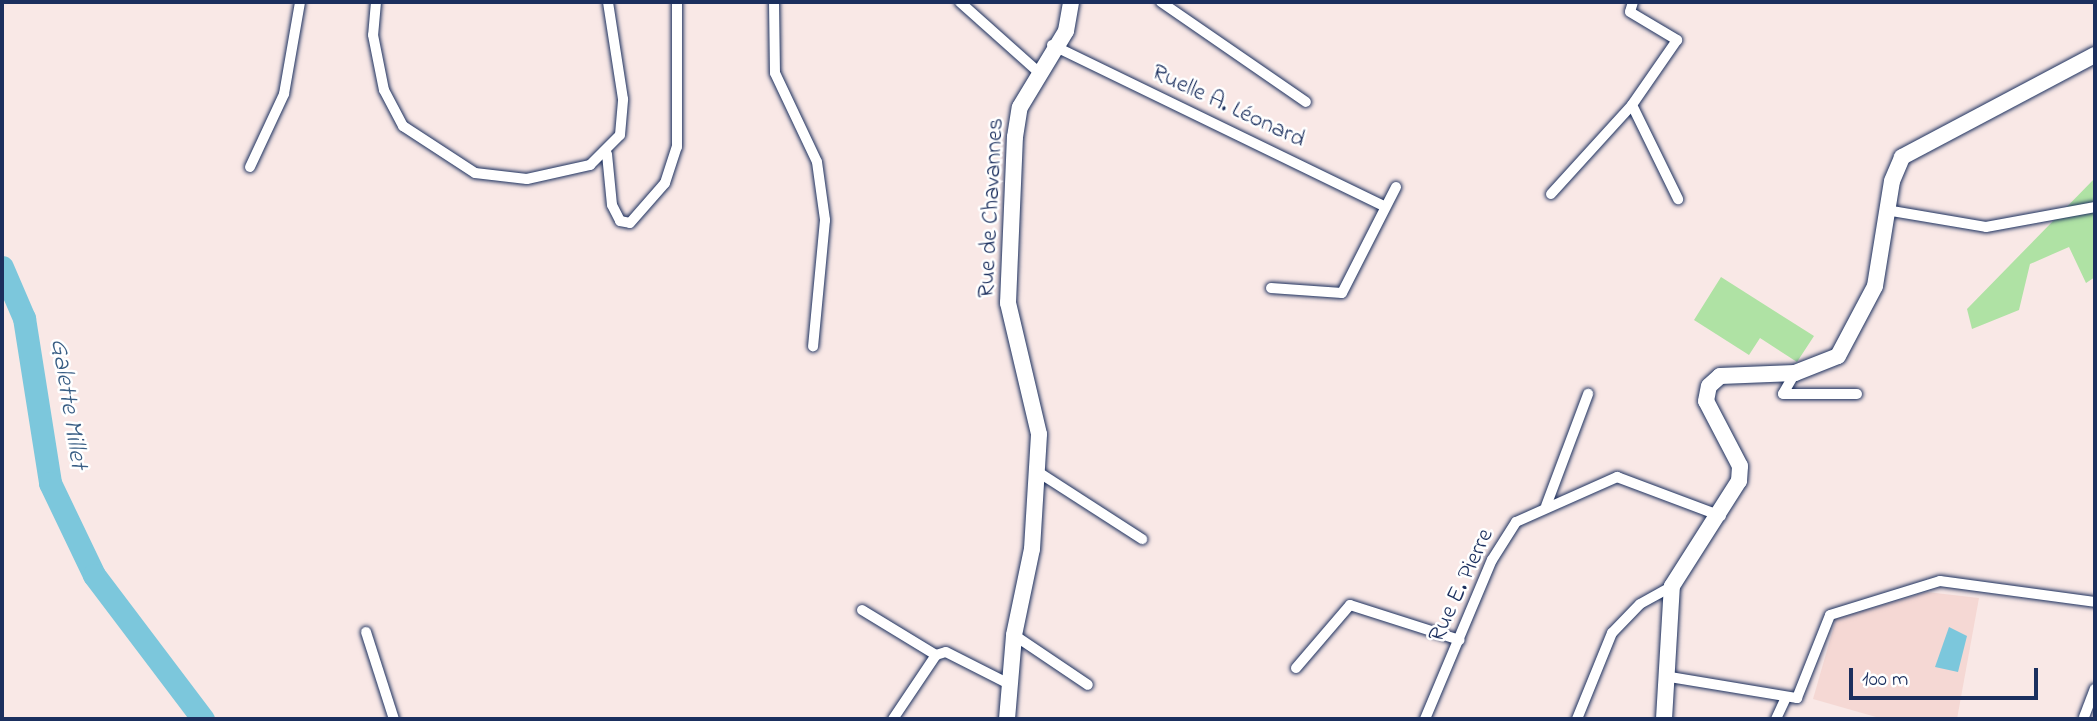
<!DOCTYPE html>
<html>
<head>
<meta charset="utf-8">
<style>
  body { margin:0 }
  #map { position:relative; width:2097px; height:721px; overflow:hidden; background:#f9e8e6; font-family:"Indie Flower",sans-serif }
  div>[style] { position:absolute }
  .built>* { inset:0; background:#f5d8d4 }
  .green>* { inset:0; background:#afe2a4 }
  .water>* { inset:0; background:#7cc7dc }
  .river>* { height:23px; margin:-11.5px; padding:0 11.5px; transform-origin:11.5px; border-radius:11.5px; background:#7cc7dc }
  .roads { filter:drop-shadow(0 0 2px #1b2f5e) drop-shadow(0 0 2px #1b2f5e) }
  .street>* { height:10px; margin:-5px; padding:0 5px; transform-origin:5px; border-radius:5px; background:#fff }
  .secondary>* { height:16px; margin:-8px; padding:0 8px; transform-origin:8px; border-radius:8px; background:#fff }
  span { translate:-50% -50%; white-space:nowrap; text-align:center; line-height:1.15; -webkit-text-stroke:5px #fff; paint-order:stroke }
  .street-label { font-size:24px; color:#1b2f5e }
  .water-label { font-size:26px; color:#385d84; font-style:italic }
  .frame { position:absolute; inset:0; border:4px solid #1b2f5e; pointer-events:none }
  .scale { position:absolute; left:1849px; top:668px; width:189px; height:32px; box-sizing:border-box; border:4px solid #1b2f5e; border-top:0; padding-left:9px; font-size:21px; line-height:24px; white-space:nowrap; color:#1b2f5e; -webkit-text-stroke:5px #fff; paint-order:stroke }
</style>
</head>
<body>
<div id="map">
  <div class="built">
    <i style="clip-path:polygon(1927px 592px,1979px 598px,1957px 719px,1883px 719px,1813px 699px,1836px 619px)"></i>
  </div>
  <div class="green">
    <i style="clip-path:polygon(2095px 178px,2095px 277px,2086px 283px,2069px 247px,2030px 264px,2019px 310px,1972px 329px,1967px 309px)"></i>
    <i style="clip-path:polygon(1721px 277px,1814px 336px,1797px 362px,1760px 338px,1749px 355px,1694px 320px)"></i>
  </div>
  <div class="water">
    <i style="clip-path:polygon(1949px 627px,1967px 636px,1958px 672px,1935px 667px)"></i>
  </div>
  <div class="river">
    <i style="left:2px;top:267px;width:56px;rotate:66.7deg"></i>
    <i style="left:24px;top:318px;width:167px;rotate:81deg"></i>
    <i style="left:50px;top:483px;width:102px;rotate:64.4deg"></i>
    <i style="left:94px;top:575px;width:181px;rotate:52.9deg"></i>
  </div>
  <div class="roads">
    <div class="street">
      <i style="left:376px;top:2px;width:33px;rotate:95deg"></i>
      <i style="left:373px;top:35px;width:56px;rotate:78.7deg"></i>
      <i style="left:384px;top:90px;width:41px;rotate:62.2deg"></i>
      <i style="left:403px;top:126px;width:86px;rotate:33.1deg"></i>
      <i style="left:475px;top:173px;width:52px;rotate:6.6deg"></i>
      <i style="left:527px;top:179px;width:65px;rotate:-12.5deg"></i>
      <i style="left:590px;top:165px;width:42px;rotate:-45deg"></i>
      <i style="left:620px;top:135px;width:36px;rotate:-85deg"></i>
      <i style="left:623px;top:99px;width:98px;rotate:-98.8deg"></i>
      <i style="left:774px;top:2px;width:71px;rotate:89.2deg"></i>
      <i style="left:775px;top:73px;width:98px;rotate:64.7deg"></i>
      <i style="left:817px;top:162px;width:59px;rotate:82.1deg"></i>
      <i style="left:825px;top:220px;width:127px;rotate:95.4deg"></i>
      <i style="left:960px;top:2px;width:102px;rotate:41.8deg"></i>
      <i style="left:1161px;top:2px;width:176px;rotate:34.6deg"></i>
      <i style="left:1633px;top:2px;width:10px;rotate:107deg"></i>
      <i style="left:1630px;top:12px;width:55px;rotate:30.8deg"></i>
      <i style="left:1677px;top:40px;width:79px;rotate:124.7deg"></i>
      <i style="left:1632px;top:105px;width:105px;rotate:63.9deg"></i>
      <i style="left:1052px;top:45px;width:370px;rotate:25.9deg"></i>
      <i style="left:607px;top:154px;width:51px;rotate:84.4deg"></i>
      <i style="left:612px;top:205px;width:18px;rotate:63deg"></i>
      <i style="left:620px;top:221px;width:10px;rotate:11deg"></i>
      <i style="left:630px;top:223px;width:53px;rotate:-48.8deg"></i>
      <i style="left:665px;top:183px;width:38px;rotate:-72deg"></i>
      <i style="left:677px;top:147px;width:145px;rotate:-90deg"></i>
      <i style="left:250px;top:167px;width:81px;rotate:-65deg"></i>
      <i style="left:284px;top:94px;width:93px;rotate:-80.1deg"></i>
      <i style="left:1551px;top:194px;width:120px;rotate:-47.7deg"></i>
      <i style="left:1886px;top:210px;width:101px;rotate:9.6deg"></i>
      <i style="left:1986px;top:227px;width:111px;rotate:-10.4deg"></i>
      <i style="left:1271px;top:288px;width:71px;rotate:4deg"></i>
      <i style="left:1342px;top:293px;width:119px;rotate:-63deg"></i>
      <i style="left:1795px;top:373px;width:24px;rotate:120deg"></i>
      <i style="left:1783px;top:394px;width:74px"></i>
      <i style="left:1038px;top:472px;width:124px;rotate:32.8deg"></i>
      <i style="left:1546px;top:506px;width:120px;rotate:-69.4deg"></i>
      <i style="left:862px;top:610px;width:87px;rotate:31.3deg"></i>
      <i style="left:366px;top:632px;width:91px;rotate:72.2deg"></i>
      <i style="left:1014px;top:635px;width:89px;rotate:34deg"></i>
      <i style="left:1296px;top:668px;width:83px;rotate:-49.4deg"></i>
      <i style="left:1350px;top:605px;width:115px;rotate:17.7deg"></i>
      <i style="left:1670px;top:677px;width:129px;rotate:9.4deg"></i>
      <i style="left:1797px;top:698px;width:89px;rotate:-68.3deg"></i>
      <i style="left:1830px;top:615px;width:115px;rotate:-17.2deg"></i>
      <i style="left:1940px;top:581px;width:156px;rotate:7.7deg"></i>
      <i style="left:2084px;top:717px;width:30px;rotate:-69deg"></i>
      <i style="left:893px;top:719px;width:77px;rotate:-56.1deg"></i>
      <i style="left:936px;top:655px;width:10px;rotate:-17deg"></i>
      <i style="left:946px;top:652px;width:68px;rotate:26.9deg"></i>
      <i style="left:1425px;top:719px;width:173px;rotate:-67.2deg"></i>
      <i style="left:1492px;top:560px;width:45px;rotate:-57.7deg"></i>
      <i style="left:1516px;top:522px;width:111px;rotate:-24deg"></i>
      <i style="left:1617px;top:477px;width:111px;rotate:20.6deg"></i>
      <i style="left:1577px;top:719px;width:93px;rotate:-67.9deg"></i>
      <i style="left:1612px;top:633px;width:40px;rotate:-46deg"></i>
      <i style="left:1640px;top:604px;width:37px;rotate:-29deg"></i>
      <i style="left:1776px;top:719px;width:21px;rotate:-65deg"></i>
    </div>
    <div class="secondary">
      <i style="left:1007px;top:719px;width:84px;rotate:-85.2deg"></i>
      <i style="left:1014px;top:635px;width:88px;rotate:-78.2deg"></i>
      <i style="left:1032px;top:549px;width:115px;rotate:-86.5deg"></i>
      <i style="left:1039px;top:434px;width:135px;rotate:-103.3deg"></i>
      <i style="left:1008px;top:303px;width:166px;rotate:-87.6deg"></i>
      <i style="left:1015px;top:137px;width:30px;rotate:-81deg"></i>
      <i style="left:1020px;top:107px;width:89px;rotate:-58.8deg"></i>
      <i style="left:1066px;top:31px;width:29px;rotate:-80deg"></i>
      <i style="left:1664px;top:719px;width:133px;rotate:-86.6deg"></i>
      <i style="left:1672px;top:586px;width:125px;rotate:-57.5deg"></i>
      <i style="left:1739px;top:481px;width:15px;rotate:-86deg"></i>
      <i style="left:1740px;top:466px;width:73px;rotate:-117.6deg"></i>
      <i style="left:1706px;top:401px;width:15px;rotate:-79deg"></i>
      <i style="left:1709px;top:386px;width:15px;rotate:-42deg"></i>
      <i style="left:1720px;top:376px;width:75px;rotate:-2.3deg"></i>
      <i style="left:1795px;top:373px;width:46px;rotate:-21.6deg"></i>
      <i style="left:1838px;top:356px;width:79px;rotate:-62.1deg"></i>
      <i style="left:1875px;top:286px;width:106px;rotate:-80.8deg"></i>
      <i style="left:1892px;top:181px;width:26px;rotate:-67deg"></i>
      <i style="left:1902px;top:157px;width:218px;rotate:-27.9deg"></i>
    </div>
  </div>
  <div class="street-label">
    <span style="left:1228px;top:107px;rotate:25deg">Ruelle A. Léonard</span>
    <span style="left:992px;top:208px;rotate:-87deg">Rue de Chavannes</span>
    <span style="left:1462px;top:586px;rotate:-65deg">Rue E. Pierre</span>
  </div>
  <div class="water-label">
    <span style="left:67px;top:404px;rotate:81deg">Galette Millet</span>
  </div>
  <div class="frame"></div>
  <div class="scale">100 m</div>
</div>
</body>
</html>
